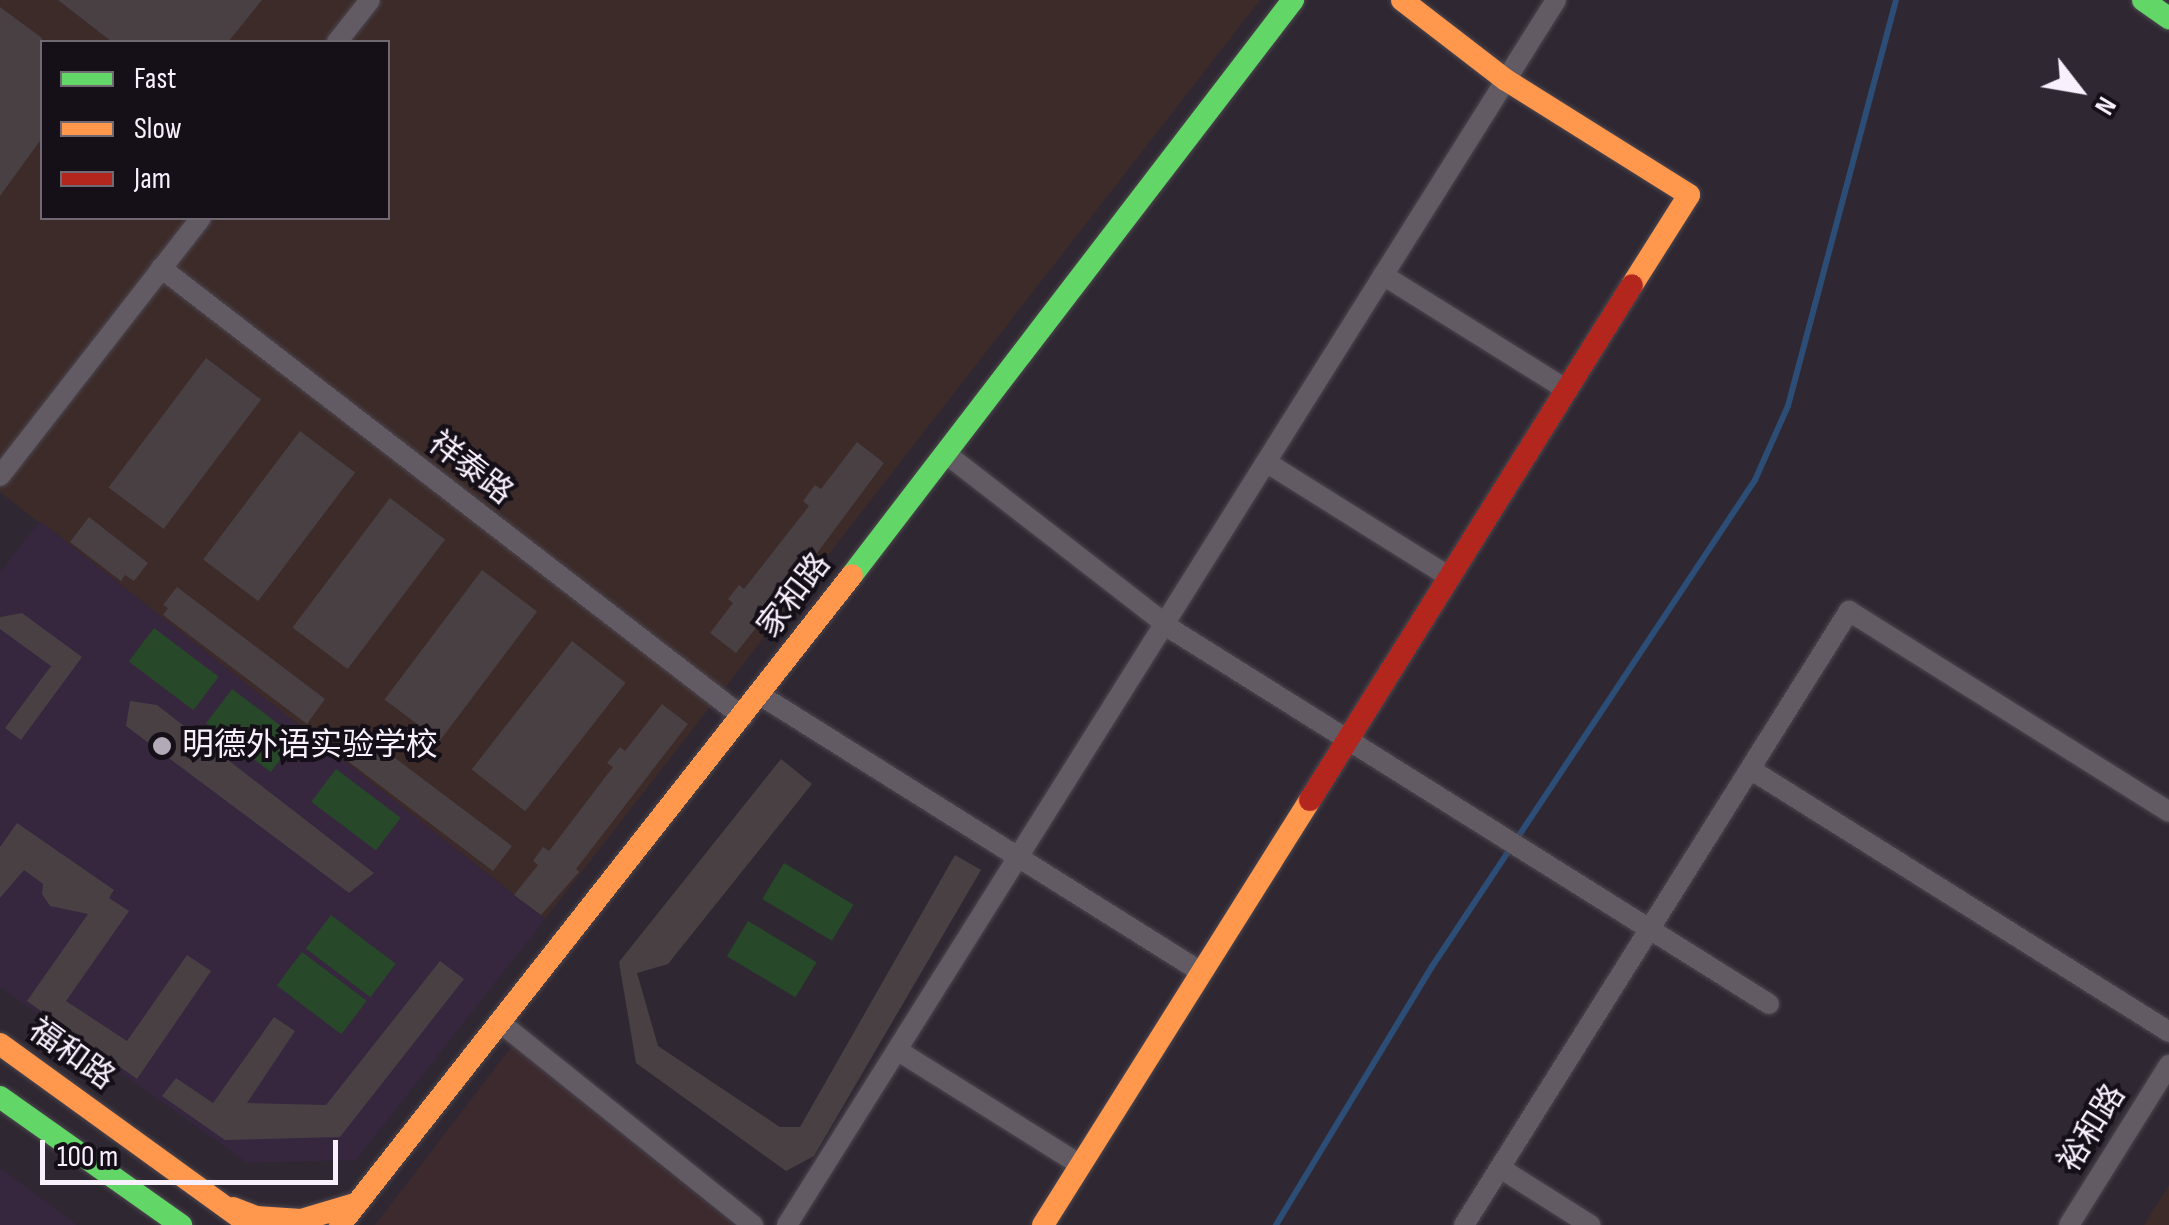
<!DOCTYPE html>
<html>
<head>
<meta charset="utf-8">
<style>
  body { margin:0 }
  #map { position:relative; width:2169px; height:1225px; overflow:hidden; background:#2f2832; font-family:"Sofia Sans Condensed","Noto Sans SC",sans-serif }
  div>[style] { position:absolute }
  .commercial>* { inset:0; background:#3c2a2e }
  .industrial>* { inset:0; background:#3c2b29 }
  .built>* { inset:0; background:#36263e }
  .green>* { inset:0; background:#27492a; transform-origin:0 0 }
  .stream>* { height:6px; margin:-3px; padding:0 3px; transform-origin:3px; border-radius:3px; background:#2c4d76 }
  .building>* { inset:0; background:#494044; transform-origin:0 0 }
  .roads { filter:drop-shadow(0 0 2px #4c464f) drop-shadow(0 0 2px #4c464f) }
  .street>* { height:20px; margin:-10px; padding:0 10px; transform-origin:10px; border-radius:10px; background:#625b64 }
  .fast>* { height:22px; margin:-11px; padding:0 11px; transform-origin:11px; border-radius:11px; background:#63d668 }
  .slow>* { height:22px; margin:-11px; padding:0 11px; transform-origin:11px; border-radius:11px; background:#ff974d }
  .jam>* { height:22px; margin:-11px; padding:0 11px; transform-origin:11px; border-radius:11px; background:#b3261e }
  .dots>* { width:28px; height:28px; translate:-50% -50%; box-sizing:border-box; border:5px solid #150f18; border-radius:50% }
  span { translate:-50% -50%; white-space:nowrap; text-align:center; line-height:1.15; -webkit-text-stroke:8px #150f18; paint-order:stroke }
  .street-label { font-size:32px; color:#f9f0fd }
  .poi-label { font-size:32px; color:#f9f0fd }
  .left { translate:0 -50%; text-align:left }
  .legend { position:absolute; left:40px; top:40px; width:350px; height:180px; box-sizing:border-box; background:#150f18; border:2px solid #706974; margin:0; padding:12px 18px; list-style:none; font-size:30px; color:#f9f0fd }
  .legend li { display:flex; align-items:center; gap:20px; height:50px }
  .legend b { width:50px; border:2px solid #706974 }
  .north { position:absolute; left:2029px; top:40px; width:100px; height:100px; -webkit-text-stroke:8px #150f18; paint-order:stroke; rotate:121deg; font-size:28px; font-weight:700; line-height:40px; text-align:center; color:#f9f0fd }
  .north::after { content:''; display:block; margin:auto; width:35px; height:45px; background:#f9f0fd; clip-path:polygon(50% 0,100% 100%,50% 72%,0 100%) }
  .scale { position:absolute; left:40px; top:1140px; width:298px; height:45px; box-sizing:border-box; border:5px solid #f9f0fd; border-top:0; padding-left:12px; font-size:30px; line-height:35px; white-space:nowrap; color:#f9f0fd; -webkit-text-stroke:8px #150f18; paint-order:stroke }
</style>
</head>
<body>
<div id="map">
  <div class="commercial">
    <i style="clip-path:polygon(512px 1046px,734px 1225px,375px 1225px)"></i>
  </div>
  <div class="industrial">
    <i style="clip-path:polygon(evenodd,0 0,1260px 0,545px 919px,0 492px,0 0,42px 42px,388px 42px,388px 218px,42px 218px,42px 42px)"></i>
    <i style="clip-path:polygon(2169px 1185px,2169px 1225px,2144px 1225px)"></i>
  </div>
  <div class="built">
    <i style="clip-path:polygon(40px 521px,545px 919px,356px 1160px,248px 1163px,0 987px,0 572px)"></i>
    <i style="clip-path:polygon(0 1168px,77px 1225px,0 1225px)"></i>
  </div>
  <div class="green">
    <i style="left:154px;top:628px;width:81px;height:42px;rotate:37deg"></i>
    <i style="left:232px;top:689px;width:81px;height:43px;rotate:37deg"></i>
    <i style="left:336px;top:769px;width:81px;height:41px;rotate:37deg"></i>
    <i style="left:784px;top:863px;width:81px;height:42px;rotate:31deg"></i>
    <i style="left:331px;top:915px;width:81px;height:42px;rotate:37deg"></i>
    <i style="left:748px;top:921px;width:80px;height:41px;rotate:31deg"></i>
    <i style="left:302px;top:952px;width:81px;height:42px;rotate:37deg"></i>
  </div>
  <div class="stream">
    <i style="left:1276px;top:1225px;width:300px;rotate:-58.9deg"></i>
    <i style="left:1431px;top:968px;width:586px;rotate:-56.42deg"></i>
    <i style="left:1755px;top:480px;width:81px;rotate:-66deg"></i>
    <i style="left:1788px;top:406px;width:420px;rotate:-75.1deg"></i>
  </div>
  <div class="building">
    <i style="clip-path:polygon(58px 0,262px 0,228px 42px,112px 42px)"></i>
    <i style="clip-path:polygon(0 7px,42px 38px,42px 138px,0 196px)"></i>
    <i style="left:206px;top:358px;width:69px;height:162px;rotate:37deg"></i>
    <i style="left:300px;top:431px;width:69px;height:161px;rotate:37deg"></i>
    <i style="clip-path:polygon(857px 442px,884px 463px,762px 627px,759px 624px,736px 653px,710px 633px,733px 603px,728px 599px,739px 585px,744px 589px,809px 506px,803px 501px,815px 485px,821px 489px)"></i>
    <i style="left:390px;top:498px;width:69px;height:162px;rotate:37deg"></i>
    <i style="clip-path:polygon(89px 517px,148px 563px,134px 581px,125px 575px,121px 581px,70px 542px)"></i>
    <i style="left:482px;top:570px;width:69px;height:162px;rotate:37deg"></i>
    <i style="clip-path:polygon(177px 587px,325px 699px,307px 724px,163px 615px,168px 608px,163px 605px)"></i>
    <i style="clip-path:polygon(22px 613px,82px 657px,21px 740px,5px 728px,51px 666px,0 629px,0 617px)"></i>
    <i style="left:572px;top:641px;width:68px;height:163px;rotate:38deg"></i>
    <i style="clip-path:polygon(130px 701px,157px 705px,374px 873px,349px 893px,126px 726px)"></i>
    <i style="clip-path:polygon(662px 704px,688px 724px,576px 869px,579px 872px,541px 915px,514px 895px,538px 865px,533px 861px,543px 847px,549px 851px,613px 767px,607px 763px,620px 747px,625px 751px)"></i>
    <i style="clip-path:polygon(363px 734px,512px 846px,493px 871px,349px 762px,353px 756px,349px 752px)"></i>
    <i style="clip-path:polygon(781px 759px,812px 784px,668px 964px,637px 973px,658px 1046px,780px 1127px,800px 1127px,955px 855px,981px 870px,814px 1156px,786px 1171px,636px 1063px,619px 962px)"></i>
    <i style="clip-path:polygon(17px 823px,114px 890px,109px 898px,129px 911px,66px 1001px,127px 1041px,187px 955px,211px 971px,137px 1079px,27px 1001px,88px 914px,50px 906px,42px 894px,43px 884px,24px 870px,0 898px,0 847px)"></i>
    <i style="clip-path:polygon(440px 961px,464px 979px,340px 1137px,225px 1140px,162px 1096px,176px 1078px,213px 1103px,274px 1017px,295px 1031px,247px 1103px,326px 1105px)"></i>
  </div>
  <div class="roads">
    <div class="street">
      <i style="left:337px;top:42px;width:53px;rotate:-51.8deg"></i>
      <i style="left:161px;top:268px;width:735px;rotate:37.65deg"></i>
      <i style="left:1383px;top:275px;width:217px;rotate:32deg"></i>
      <i style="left:945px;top:453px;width:292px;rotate:37.8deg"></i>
      <i style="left:1176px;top:632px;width:700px;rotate:32.1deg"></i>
      <i style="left:1266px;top:462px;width:216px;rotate:32.1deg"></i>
      <i style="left:0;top:476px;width:327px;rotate:-52.1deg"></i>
      <i style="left:760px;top:695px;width:521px;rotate:32.13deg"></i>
      <i style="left:1750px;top:769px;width:495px;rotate:32.1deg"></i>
      <i style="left:502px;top:1024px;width:322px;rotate:38.7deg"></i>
      <i style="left:897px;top:1050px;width:216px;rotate:32.1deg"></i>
      <i style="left:1500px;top:1168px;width:107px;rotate:32.3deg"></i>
      <i style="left:787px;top:1225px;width:1446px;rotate:-57.88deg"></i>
      <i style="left:1464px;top:1225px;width:725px;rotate:-57.91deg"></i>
      <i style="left:1849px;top:611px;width:378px;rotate:32.1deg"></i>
      <i style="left:2069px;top:1225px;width:189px;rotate:-58deg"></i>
    </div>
    <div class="fast">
      <i style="left:2143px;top:0;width:32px;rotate:35deg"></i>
      <i style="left:852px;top:575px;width:725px;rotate:-52.51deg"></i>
      <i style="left:0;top:1097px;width:222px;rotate:35.3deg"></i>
    </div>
    <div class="slow">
      <i style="left:1402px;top:0;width:131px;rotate:37.6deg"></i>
      <i style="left:1506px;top:80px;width:216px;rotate:32.1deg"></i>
      <i style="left:1689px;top:195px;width:107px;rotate:122.3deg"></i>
      <i style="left:0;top:1044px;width:309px;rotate:35.9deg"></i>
      <i style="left:233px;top:1208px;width:25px;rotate:21deg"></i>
      <i style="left:256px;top:1217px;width:45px;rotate:3.8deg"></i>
      <i style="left:301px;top:1220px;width:56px;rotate:-16.5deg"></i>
      <i style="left:340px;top:1225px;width:827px;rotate:-51.77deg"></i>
      <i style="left:1043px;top:1225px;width:502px;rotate:-57.86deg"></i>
    </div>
    <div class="jam">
      <i style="left:1310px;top:800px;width:607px;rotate:-57.98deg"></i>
    </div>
  </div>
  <div class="dots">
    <i style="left:162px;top:746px;background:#b2aab6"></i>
  </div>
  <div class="street-label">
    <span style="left:470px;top:469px;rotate:38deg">祥泰路</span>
    <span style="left:795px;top:596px;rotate:-52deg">家和路</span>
    <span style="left:71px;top:1055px;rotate:36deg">福和路</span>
    <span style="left:2093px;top:1129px;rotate:-58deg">裕和路</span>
  </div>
  <div class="poi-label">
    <span class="left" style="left:182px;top:746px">明德外语实验学校</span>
  </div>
  <ul class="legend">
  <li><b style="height:12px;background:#63d668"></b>Fast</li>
  <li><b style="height:12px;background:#ff974d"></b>Slow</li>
  <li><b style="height:12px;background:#b3261e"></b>Jam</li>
  </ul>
  <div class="north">N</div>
  <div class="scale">100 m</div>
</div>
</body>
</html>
